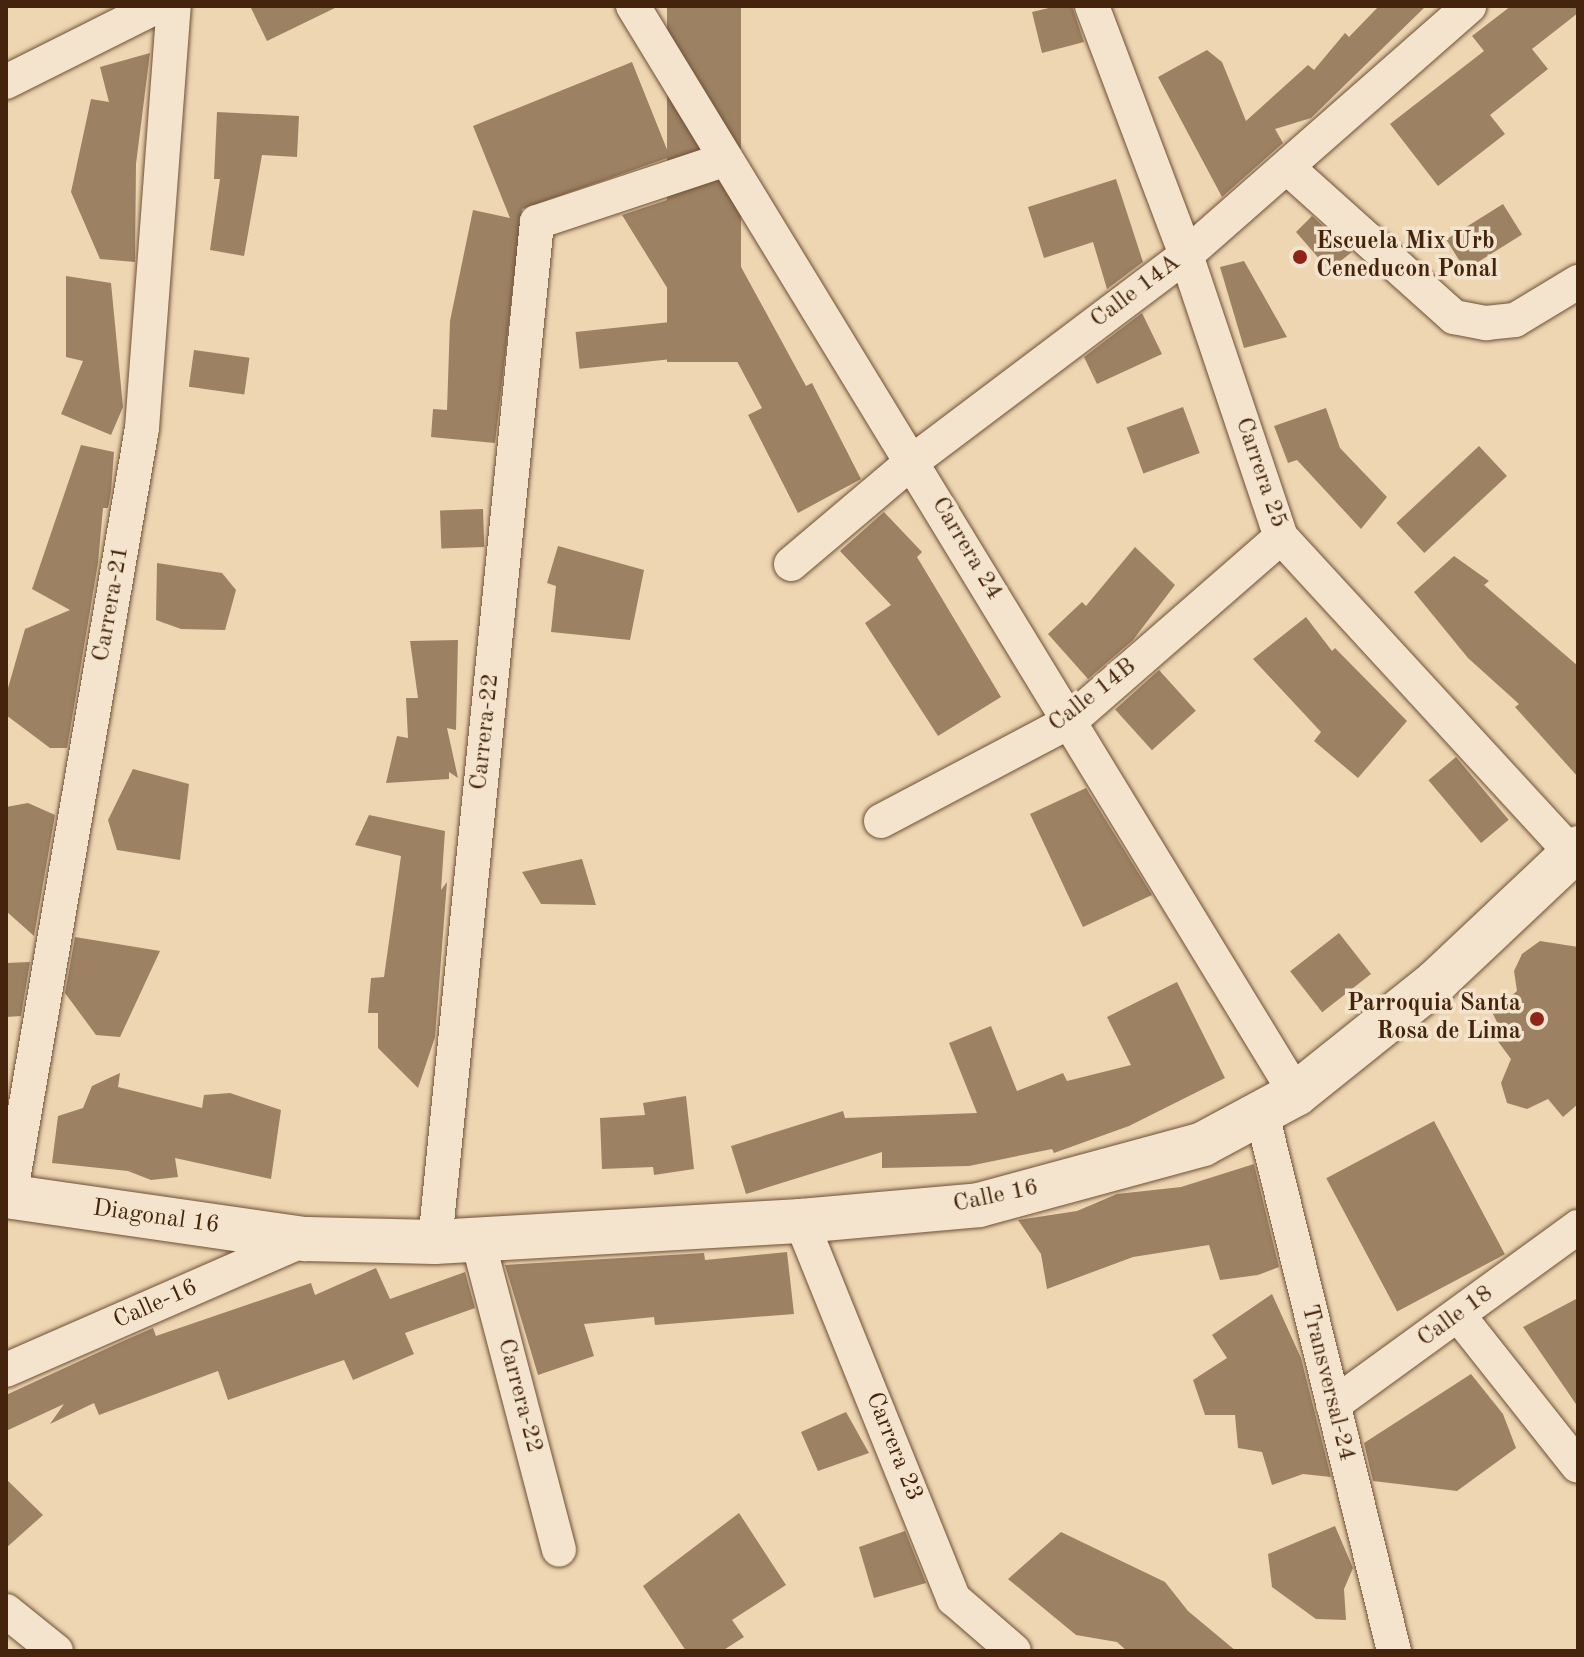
<!DOCTYPE html>
<html>
<head>
<meta charset="utf-8">
<style>
  body { margin:0 }
  #map { position:relative; width:1584px; height:1657px; overflow:hidden; background:#eed6b2; font-family:"Old Standard TT",serif }
  div>[style] { position:absolute }
  .building>* { inset:0; background:#9c8163; transform-origin:0 0 }
  .roads { filter:drop-shadow(0 0 2px #6e5036) drop-shadow(0 0 2px #6e5036) }
  .street>* { height:34px; margin:-17px; padding:0 17px; transform-origin:17px; border-radius:17px; background:#f4e4cd }
  .secondary>* { height:44px; margin:-22px; padding:0 22px; transform-origin:22px; border-radius:22px; background:#f4e4cd }
  .dots>* { width:22px; height:22px; translate:-50% -50%; box-sizing:border-box; border:4px solid #f4e4cd; border-radius:50% }
  span { translate:-50% -50%; white-space:nowrap; text-align:center; line-height:1.15; -webkit-text-stroke:7px #f4e4cd; paint-order:stroke }
  .poi-label { font-size:24px; color:#44240d; font-weight:700 }
  .left { translate:0 -50%; text-align:left }
  .right { translate:-100% -50%; text-align:right }
  .street-label { font-size:24px; color:#44240d }
  .frame { position:absolute; inset:0; border:8px solid #44240d; pointer-events:none }
</style>
</head>
<body>
<div id="map">
  <div class="building">
    <i style="clip-path:polygon(250px 6px,339px 6px,267px 41px)"></i>
    <i style="left:667px;top:6px;width:74px;height:356px"></i>
    <i style="clip-path:polygon(1057px 6px,1072px 6px,1084px 42px,1042px 53px,1032px 12px)"></i>
    <i style="clip-path:polygon(1379px 6px,1426px 6px,1311px 118px,1275px 129px,1283px 143px,1222px 197px,1158px 77px,1207px 50px,1222px 62px,1246px 121px,1308px 65px,1314px 70px,1345px 33px,1349px 37px)"></i>
    <i style="clip-path:polygon(1511px 6px,1578px 6px,1578px 13px,1532px 49px,1548px 69px,1490px 115px,1505px 134px,1438px 186px,1390px 124px,1484px 51px,1472px 36px)"></i>
    <i style="clip-path:polygon(150px 53px,136px 164px,135px 262px,100px 259px,71px 192px,91px 99px,109px 102px,100px 67px)"></i>
    <i style="clip-path:polygon(632px 62px,670px 157px,522px 209px,495px 443px,431px 437px,433px 409px,447px 410px,450px 321px,473px 210px,510px 218px,473px 126px)"></i>
    <i style="clip-path:polygon(217px 112px,299px 116px,297px 157px,262px 155px,244px 256px,210px 250px,220px 179px,214px 179px)"></i>
    <i style="clip-path:polygon(1116px 179px,1143px 262px,1107px 289px,1093px 242px,1044px 258px,1028px 207px)"></i>
    <i style="clip-path:polygon(688px 193px,734px 268px,740px 265px,806px 386px,812px 383px,861px 479px,798px 513px,748px 415px,762px 408px,671px 238px,679px 307px,622px 215px)"></i>
    <i style="left:1503px;top:204px;width:36px;height:67px;rotate:58deg"></i>
    <i style="clip-path:polygon(1312px 216px,1352px 252px,1329px 270px,1296px 232px)"></i>
    <i style="clip-path:polygon(1244px 261px,1287px 337px,1244px 348px,1220px 267px)"></i>
    <i style="clip-path:polygon(66px 276px,111px 283px,123px 407px,111px 435px,61px 414px,83px 361px,66px 357px)"></i>
    <i style="clip-path:polygon(1142px 313px,1162px 354px,1097px 384px,1084px 357px)"></i>
    <i style="left:680px;top:321px;width:37px;height:105px;rotate:84deg"></i>
    <i style="left:194px;top:350px;width:56px;height:37px;rotate:8deg"></i>
    <i style="left:1183px;top:407px;width:49px;height:60px;rotate:70deg"></i>
    <i style="clip-path:polygon(1326px 408px,1340px 448px,1387px 497px,1361px 529px,1297px 460px,1288px 463px,1274px 426px)"></i>
    <i style="clip-path:polygon(81px 445px,114px 452px,111px 492px,108px 508px,103px 508px,98px 563px,67px 748px,50px 748px,6px 715px,6px 695px,25px 629px,70px 610px,32px 589px)"></i>
    <i style="left:1479px;top:446px;width:41px;height:113px;rotate:47deg"></i>
    <i style="left:483px;top:509px;width:38px;height:43px;rotate:88deg"></i>
    <i style="clip-path:polygon(884px 512px,922px 552px,917px 557px,1001px 697px,938px 736px,865px 623px,891px 605px,840px 551px)"></i>
    <i style="clip-path:polygon(558px 546px,644px 570px,630px 640px,551px 632px,556px 586px,547px 583px)"></i>
    <i style="clip-path:polygon(1135px 547px,1175px 585px,1133px 640px,1088px 679px,1048px 634px,1082px 602px,1086px 606px)"></i>
    <i style="clip-path:polygon(1454px 556px,1489px 581px,1484px 585px,1578px 666px,1578px 777px,1515px 707px,1519px 704px,1468px 658px,1414px 592px)"></i>
    <i style="clip-path:polygon(157px 563px,222px 573px,236px 590px,225px 630px,181px 629px,156px 620px)"></i>
    <i style="clip-path:polygon(1306px 617px,1332px 651px,1335px 648px,1407px 721px,1358px 778px,1314px 741px,1321px 732px,1253px 659px)"></i>
    <i style="clip-path:polygon(458px 640px,456px 730px,447px 728px,458px 778px,449px 772px,449px 779px,386px 783px,397px 736px,408px 738px,406px 698px,418px 698px,410px 641px)"></i>
    <i style="left:1159px;top:670px;width:55px;height:59px;rotate:48deg"></i>
    <i style="left:1456px;top:757px;width:82px;height:36px;rotate:50deg"></i>
    <i style="clip-path:polygon(133px 769px,189px 784px,180px 860px,117px 850px,108px 820px)"></i>
    <i style="clip-path:polygon(1086px 788px,1152px 895px,1083px 927px,1030px 814px)"></i>
    <i style="clip-path:polygon(28px 803px,55px 815px,34px 936px,6px 911px,6px 807px)"></i>
    <i style="clip-path:polygon(369px 815px,445px 831px,441px 890px,447px 882px,435px 1037px,418px 1088px,378px 1048px,378px 1013px,368px 1013px,371px 978px,384px 977px,401px 856px,355px 845px)"></i>
    <i style="clip-path:polygon(582px 859px,596px 905px,541px 904px,522px 872px)"></i>
    <i style="left:1339px;top:933px;width:52px;height:62px;rotate:52deg"></i>
    <i style="clip-path:polygon(75px 937px,160px 951px,120px 1037px,96px 1035px,65px 993px)"></i>
    <i style="clip-path:polygon(1540px 941px,1578px 947px,1578px 1104px,1563px 1117px,1548px 1099px,1527px 1109px,1507px 1103px,1501px 1083px,1511px 1059px,1491px 1032px,1499px 1026px,1492px 1012px,1517px 991px,1514px 971px,1522px 954px)"></i>
    <i style="clip-path:polygon(30px 962px,21px 1016px,6px 1017px,6px 963px)"></i>
    <i style="clip-path:polygon(1177px 982px,1225px 1078px,1129px 1126px,1054px 1153px,1052px 1149px,969px 1166px,882px 1168px,882px 1152px,746px 1194px,731px 1146px,843px 1111px,845px 1118px,977px 1113px,949px 1043px,991px 1026px,1017px 1091px,1063px 1073px,1067px 1081px,1131px 1065px,1107px 1017px)"></i>
    <i style="clip-path:polygon(120px 1073px,118px 1087px,202px 1108px,204px 1095px,230px 1093px,281px 1110px,271px 1179px,175px 1158px,178px 1177px,151px 1180px,128px 1171px,52px 1163px,58px 1116px,83px 1108px,92px 1086px)"></i>
    <i style="clip-path:polygon(686px 1096px,694px 1169px,654px 1175px,653px 1167px,602px 1169px,600px 1118px,645px 1115px,643px 1103px)"></i>
    <i style="left:1434px;top:1121px;width:151px;height:122px;rotate:62deg"></i>
    <i style="clip-path:polygon(1254px 1164px,1279px 1267px,1258px 1275px,1220px 1280px,1209px 1245px,1133px 1257px,1047px 1289px,1041px 1254px,1018px 1220px,1077px 1211px,1117px 1194px,1181px 1187px)"></i>
    <i style="clip-path:polygon(787px 1252px,794px 1314px,655px 1325px,654px 1317px,584px 1324px,594px 1356px,538px 1375px,505px 1265px,704px 1253px,705px 1260px)"></i>
    <i style="clip-path:polygon(376px 1268px,390px 1299px,465px 1272px,475px 1308px,405px 1333px,414px 1354px,353px 1380px,344px 1360px,228px 1400px,218px 1371px,99px 1415px,94px 1403px,50px 1424px,64px 1404px,6px 1431px,6px 1395px,121px 1342px,153px 1328px,156px 1336px,311px 1283px,315px 1295px)"></i>
    <i style="clip-path:polygon(1272px 1294px,1301px 1358px,1331px 1477px,1303px 1474px,1272px 1485px,1262px 1452px,1238px 1448px,1235px 1415px,1205px 1415px,1193px 1380px,1227px 1358px,1212px 1335px)"></i>
    <i style="clip-path:polygon(1578px 1298px,1578px 1407px,1523px 1327px)"></i>
    <i style="clip-path:polygon(1471px 1374px,1503px 1414px,1516px 1448px,1457px 1491px,1373px 1481px,1364px 1443px)"></i>
    <i style="clip-path:polygon(846px 1412px,869px 1453px,818px 1471px,801px 1432px)"></i>
    <i style="clip-path:polygon(6px 1479px,43px 1515px,6px 1548px)"></i>
    <i style="clip-path:polygon(739px 1513px,786px 1585px,732px 1620px,744px 1637px,722px 1651px,686px 1651px,643px 1586px)"></i>
    <i style="clip-path:polygon(1335px 1526px,1353px 1568px,1344px 1589px,1346px 1620px,1316px 1619px,1272px 1587px,1268px 1554px)"></i>
    <i style="clip-path:polygon(905px 1531px,926px 1583px,874px 1598px,859px 1547px)"></i>
    <i style="clip-path:polygon(1061px 1532px,1165px 1582px,1188px 1611px,1236px 1651px,1127px 1651px,1117px 1642px,1076px 1635px,1008px 1579px)"></i>
  </div>
  <div class="roads">
    <div class="street">
      <i style="left:633px;top:6px;width:1274px;rotate:58.64deg"></i>
      <i style="left:1092px;top:6px;width:266px;rotate:69.3deg"></i>
      <i style="left:1186px;top:255px;width:298px;rotate:71.4deg"></i>
      <i style="left:1281px;top:537px;width:430px;rotate:47.4deg"></i>
      <i style="left:6px;top:82px;width:170px;rotate:-26.6deg"></i>
      <i style="left:1289px;top:169px;width:222px;rotate:41.9deg"></i>
      <i style="left:1454px;top:317px;width:33px;rotate:11deg"></i>
      <i style="left:1486px;top:323px;width:29px;rotate:-6deg"></i>
      <i style="left:1515px;top:320px;width:74px;rotate:-31.1deg"></i>
      <i style="left:791px;top:564px;width:160px;rotate:-40.2deg"></i>
      <i style="left:913px;top:461px;width:342px;rotate:-37deg"></i>
      <i style="left:1186px;top:255px;width:377px;rotate:-41.3deg"></i>
      <i style="left:881px;top:821px;width:212px;rotate:-27.8deg"></i>
      <i style="left:1069px;top:722px;width:281px;rotate:-41.1deg"></i>
      <i style="left:1262px;top:1114px;width:553px;rotate:76.19deg"></i>
      <i style="left:10px;top:1197px;width:780px;rotate:-80.26deg"></i>
      <i style="left:142px;top:428px;width:423px;rotate:-85.7deg"></i>
      <i style="left:801px;top:1221px;width:408px;rotate:68deg"></i>
      <i style="left:954px;top:1599px;width:79px;rotate:40.9deg"></i>
      <i style="left:478px;top:1241px;width:319px;rotate:75.3deg"></i>
      <i style="left:435px;top:1242px;width:1025px;rotate:-84.29deg"></i>
      <i style="left:537px;top:222px;width:199px;rotate:-18.4deg"></i>
      <i style="left:1459px;top:1316px;width:191px;rotate:51.6deg"></i>
      <i style="left:6px;top:1370px;width:327px;rotate:-23.6deg"></i>
      <i style="left:1333px;top:1405px;width:303px;rotate:-36deg"></i>
      <i style="left:6px;top:1611px;width:64px;rotate:38.7deg"></i>
    </div>
    <div class="secondary">
      <i style="left:6px;top:1196px;width:303px;rotate:8.2deg"></i>
      <i style="left:306px;top:1239px;width:129px;rotate:1.3deg"></i>
      <i style="left:435px;top:1242px;width:367px;rotate:-3.3deg"></i>
      <i style="left:801px;top:1221px;width:179px;rotate:-5.1deg"></i>
      <i style="left:979px;top:1205px;width:232px;rotate:-15.2deg"></i>
      <i style="left:1203px;top:1144px;width:106px;rotate:-28.3deg"></i>
      <i style="left:1296px;top:1094px;width:181px;rotate:-38.7deg"></i>
      <i style="left:1437px;top:981px;width:194px;rotate:-43.3deg"></i>
    </div>
  </div>
  <div class="dots">
    <i style="left:1300px;top:257px;background:#8f2418"></i>
    <i style="left:1537px;top:1019px;background:#8f2418"></i>
  </div>
  <div class="poi-label">
    <span class="left" style="left:1316px;top:257px">Escuela Mix Urb<br>Ceneducon Ponal</span>
    <span class="right" style="left:1521px;top:1019px">Parroquia Santa<br>Rosa de Lima</span>
  </div>
  <div class="street-label">
    <span style="left:1136px;top:292px;rotate:-37deg">Calle 14A</span>
    <span style="left:1260px;top:473px;rotate:71deg">Carrera 25</span>
    <span style="left:966px;top:549px;rotate:59deg">Carrera 24</span>
    <span style="left:112px;top:604px;rotate:-80deg">Carrera-21</span>
    <span style="left:1093px;top:696px;rotate:-38deg">Calle 14B</span>
    <span style="left:486px;top:732px;rotate:-84deg">Carrera-22</span>
    <span style="left:996px;top:1197px;rotate:-12deg">Calle 16</span>
    <span style="left:156px;top:1218px;rotate:8deg">Diagonal 16</span>
    <span style="left:156px;top:1305px;rotate:-24deg">Calle-16</span>
    <span style="left:1456px;top:1317px;rotate:-36deg">Calle 18</span>
    <span style="left:1327px;top:1383px;rotate:76deg">Transversal-24</span>
    <span style="left:519px;top:1396px;rotate:75deg">Carrera-22</span>
    <span style="left:893px;top:1447px;rotate:68deg">Carrera 23</span>
  </div>
  <div class="frame"></div>
</div>
</body>
</html>
